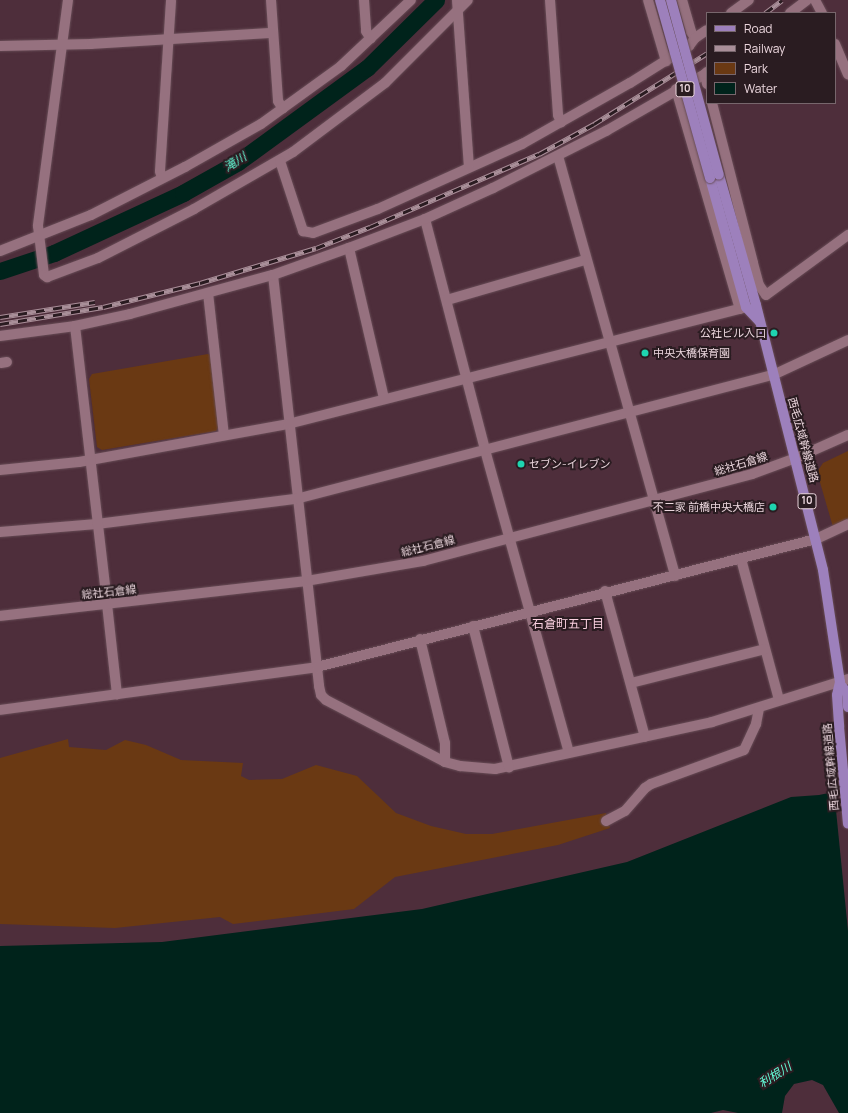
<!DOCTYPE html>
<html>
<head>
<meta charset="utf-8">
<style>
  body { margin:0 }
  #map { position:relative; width:848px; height:1113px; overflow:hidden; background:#4e2e3b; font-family:Manrope,"Noto Sans JP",sans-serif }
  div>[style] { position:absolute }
  .green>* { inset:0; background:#6a3913 }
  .water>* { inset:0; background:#00231b }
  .pier>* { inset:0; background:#4e2e3b }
  .river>* { height:17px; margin:-8.5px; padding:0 8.5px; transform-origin:8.5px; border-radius:8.5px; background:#00231b }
  .roads { filter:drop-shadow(0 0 1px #674c56) drop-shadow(0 0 1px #674c56) }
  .street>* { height:10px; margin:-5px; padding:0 5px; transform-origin:5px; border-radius:5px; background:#96717f }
  .secondary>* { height:10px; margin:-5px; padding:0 5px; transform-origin:5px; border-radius:5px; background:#96717f }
  .primary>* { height:10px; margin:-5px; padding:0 5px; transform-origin:5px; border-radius:5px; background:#9d80bc }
  .rail>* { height:4.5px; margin-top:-2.25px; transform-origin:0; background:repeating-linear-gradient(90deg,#2a1c21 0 9px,#a98f99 0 18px); box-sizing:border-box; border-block:1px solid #a98f99 }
  .bridges { filter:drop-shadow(0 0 1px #674c56) drop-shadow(0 0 1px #674c56) }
  .primary-bridge>* { height:10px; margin:-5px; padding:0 5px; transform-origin:5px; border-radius:5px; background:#9d80bc }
  .dots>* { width:11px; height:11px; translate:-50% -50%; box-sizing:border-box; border:2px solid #2a1c21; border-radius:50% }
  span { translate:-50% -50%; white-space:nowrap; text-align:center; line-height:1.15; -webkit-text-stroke:4px #2a1c21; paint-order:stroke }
  .shield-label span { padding:1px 3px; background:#2a1c21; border:1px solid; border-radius:3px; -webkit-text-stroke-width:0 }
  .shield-label { font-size:10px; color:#ebd6dd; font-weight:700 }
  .poi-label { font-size:11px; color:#ebd6dd }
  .right { translate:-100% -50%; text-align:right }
  .left { translate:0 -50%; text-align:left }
  .street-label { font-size:11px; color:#ebd6dd }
  .water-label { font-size:12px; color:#63fcd7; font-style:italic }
  .neighbourhood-label { font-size:12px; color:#fbd1e1 }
  .legend { position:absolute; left:706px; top:12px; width:130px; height:92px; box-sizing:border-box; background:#2a1c21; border:1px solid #77666c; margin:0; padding:5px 7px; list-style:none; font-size:12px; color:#ebd6dd }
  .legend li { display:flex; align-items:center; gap:8px; height:20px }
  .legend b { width:20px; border:1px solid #77666c }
</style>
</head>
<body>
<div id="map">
  <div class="green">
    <i style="clip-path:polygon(208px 354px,212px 356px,220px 425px,216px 431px,102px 450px,97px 447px,89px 379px,92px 374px)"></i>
    <i style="clip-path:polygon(848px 451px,848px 520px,833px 527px,817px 472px,823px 463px)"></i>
    <i style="clip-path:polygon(68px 739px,69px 747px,106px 750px,125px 740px,146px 745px,181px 760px,243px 763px,241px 776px,249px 780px,282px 779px,316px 765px,357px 776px,396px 813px,431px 826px,466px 834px,492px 834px,606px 813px,610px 828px,558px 845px,395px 877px,354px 909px,233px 924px,220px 917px,115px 928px,0 924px,0 758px)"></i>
  </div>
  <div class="water">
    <i style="clip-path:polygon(848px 789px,848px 1113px,839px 1113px,823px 1085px,812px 1080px,794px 1084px,785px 1096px,782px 1113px,738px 1113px,723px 1110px,711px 1113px,0 1113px,0 946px,162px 942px,422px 909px,627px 862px,791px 797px,819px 795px)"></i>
  </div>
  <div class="pier">
    <i style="clip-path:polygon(848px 787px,848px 931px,834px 790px)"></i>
  </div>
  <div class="river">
    <i style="left:0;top:271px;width:57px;rotate:-18.4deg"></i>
    <i style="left:54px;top:253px;width:142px;rotate:-24.9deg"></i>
    <i style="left:183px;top:193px;width:63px;rotate:-29.4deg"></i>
    <i style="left:238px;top:162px;width:160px;rotate:-36.1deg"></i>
    <i style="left:367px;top:68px;width:97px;rotate:-44.6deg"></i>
  </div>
  <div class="roads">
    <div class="street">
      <i style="left:68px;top:0;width:228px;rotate:97.6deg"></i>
      <i style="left:38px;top:226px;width:49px;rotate:83deg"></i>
      <i style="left:44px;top:275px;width:4px;rotate:34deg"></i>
      <i style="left:47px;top:277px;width:54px;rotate:-20.4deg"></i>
      <i style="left:98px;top:258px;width:108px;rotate:-27deg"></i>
      <i style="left:194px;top:209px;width:114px;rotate:-29.9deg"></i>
      <i style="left:293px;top:152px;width:115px;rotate:-36.9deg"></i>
      <i style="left:385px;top:83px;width:117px;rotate:-45deg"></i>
      <i style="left:271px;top:0;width:101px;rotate:86deg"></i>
      <i style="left:278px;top:101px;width:9px;rotate:58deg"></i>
      <i style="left:364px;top:0;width:31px;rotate:86deg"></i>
      <i style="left:366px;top:31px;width:9px;rotate:58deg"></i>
      <i style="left:550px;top:0;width:115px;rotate:86deg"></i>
      <i style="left:558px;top:115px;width:8px;rotate:67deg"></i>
      <i style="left:648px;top:0;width:64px;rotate:73.6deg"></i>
      <i style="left:0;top:46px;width:91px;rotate:-1.3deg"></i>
      <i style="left:91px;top:44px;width:182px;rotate:-3.5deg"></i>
      <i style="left:676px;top:89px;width:229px;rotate:73.8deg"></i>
      <i style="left:712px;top:103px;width:165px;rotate:75.6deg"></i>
      <i style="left:753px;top:263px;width:23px;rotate:75deg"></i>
      <i style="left:759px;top:285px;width:12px;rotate:55deg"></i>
      <i style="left:558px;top:156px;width:436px;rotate:74.4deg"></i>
      <i style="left:280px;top:161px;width:74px;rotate:71.8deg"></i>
      <i style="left:303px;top:231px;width:10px;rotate:11deg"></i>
      <i style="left:313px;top:233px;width:69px;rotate:-20.3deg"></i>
      <i style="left:378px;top:209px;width:158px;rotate:-24.3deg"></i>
      <i style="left:522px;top:144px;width:124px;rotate:-29.5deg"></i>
      <i style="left:630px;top:83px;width:70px;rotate:-32.1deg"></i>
      <i style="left:689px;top:46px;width:10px;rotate:-53deg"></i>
      <i style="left:162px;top:178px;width:7px;rotate:-106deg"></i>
      <i style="left:160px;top:171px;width:171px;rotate:-86.3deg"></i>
      <i style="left:425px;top:219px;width:239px;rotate:75.4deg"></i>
      <i style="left:485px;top:450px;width:314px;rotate:74.5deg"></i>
      <i style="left:349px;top:248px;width:154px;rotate:76.9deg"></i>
      <i style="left:0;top:251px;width:98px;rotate:-21.6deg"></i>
      <i style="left:91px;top:215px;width:106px;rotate:-27.1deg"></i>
      <i style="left:185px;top:167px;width:87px;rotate:-29.5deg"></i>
      <i style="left:261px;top:124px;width:99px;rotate:-35.9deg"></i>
      <i style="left:341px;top:66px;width:96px;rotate:-43.3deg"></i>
      <i style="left:273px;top:275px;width:414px;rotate:83.6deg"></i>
      <i style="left:319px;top:686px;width:9px;rotate:77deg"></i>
      <i style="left:321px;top:695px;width:7px;rotate:45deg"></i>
      <i style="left:326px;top:700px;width:134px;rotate:27.5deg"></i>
      <i style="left:445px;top:762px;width:16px;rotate:15deg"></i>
      <i style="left:460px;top:766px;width:35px;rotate:5deg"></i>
      <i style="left:495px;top:769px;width:222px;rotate:-12.2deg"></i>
      <i style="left:712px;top:722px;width:143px;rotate:-17.5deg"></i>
      <i style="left:208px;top:293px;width:143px;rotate:83.6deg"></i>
      <i style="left:447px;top:300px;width:144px;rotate:-16.2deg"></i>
      <i style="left:0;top:336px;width:76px;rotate:-7.6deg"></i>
      <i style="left:75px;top:326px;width:56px;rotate:-12.3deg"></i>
      <i style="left:130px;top:314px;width:148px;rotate:-15.3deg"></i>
      <i style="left:273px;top:275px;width:81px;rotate:-19.6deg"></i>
      <i style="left:349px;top:248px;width:81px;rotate:-20.9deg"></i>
      <i style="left:425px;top:219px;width:75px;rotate:-24.5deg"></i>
      <i style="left:493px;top:188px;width:127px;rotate:-26.8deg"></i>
      <i style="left:606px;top:131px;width:114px;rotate:-29.9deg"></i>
      <i style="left:705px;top:74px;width:10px;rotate:79deg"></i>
      <i style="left:1px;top:363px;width:6px;rotate:-9deg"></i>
      <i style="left:0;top:470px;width:79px;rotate:-5.8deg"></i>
      <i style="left:79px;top:462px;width:212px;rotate:-10.3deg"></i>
      <i style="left:288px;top:424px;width:473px;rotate:-14.3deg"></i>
      <i style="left:0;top:532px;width:97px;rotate:-4.7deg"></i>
      <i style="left:97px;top:524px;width:201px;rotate:-7.2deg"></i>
      <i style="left:296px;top:499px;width:493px;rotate:-14.6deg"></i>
      <i style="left:741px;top:559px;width:146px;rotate:74.9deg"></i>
      <i style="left:605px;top:591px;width:151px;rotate:74.7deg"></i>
      <i style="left:107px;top:604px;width:91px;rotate:83.7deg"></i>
      <i style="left:473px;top:626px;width:146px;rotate:75.7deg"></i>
      <i style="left:420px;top:639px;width:107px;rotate:76.5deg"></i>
      <i style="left:445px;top:743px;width:19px;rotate:90deg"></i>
      <i style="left:631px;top:683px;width:138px;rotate:-14.2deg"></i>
      <i style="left:0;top:710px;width:320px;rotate:-7.7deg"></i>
      <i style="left:317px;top:667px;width:515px;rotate:-14.39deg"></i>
      <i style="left:816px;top:539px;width:35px;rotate:-25deg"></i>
      <i style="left:606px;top:821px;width:21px;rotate:-28deg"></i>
      <i style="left:625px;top:811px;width:30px;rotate:-49deg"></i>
      <i style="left:645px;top:788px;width:7px;rotate:-34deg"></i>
      <i style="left:651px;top:784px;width:99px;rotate:-20.1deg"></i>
      <i style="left:744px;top:750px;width:29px;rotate:-65deg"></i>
      <i style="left:756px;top:724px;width:16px;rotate:-79deg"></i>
    </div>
    <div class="secondary">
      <i style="left:457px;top:0;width:167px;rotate:85.9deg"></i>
      <i style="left:682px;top:0;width:33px;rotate:74deg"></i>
      <i style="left:691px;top:32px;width:7px;rotate:56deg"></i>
      <i style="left:695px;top:38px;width:14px;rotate:-34deg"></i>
      <i style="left:815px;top:0;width:15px;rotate:62deg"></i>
      <i style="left:731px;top:13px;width:22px;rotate:-36deg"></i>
      <i style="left:790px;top:13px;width:21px;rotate:-37deg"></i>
      <i style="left:835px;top:44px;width:33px;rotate:67deg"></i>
      <i style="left:705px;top:74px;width:3px;rotate:-45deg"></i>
      <i style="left:766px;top:295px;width:102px;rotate:-36.2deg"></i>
      <i style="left:75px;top:326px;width:280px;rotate:83.4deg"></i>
      <i style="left:773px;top:375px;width:83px;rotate:-25deg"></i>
      <i style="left:0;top:616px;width:308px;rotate:-6.5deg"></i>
      <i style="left:306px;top:581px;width:119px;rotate:-9.7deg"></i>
      <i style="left:423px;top:561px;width:340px;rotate:-14.8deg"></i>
      <i style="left:752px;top:474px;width:47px;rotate:-20deg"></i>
      <i style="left:796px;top:458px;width:57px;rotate:-23.9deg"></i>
    </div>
    <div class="primary">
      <i style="left:719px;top:175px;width:135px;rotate:74.1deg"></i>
      <i style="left:756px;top:305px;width:273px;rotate:75.8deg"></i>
      <i style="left:823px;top:570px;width:113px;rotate:81.4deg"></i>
      <i style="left:840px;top:682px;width:13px;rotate:103deg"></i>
      <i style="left:837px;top:695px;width:32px;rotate:86deg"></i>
      <i style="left:839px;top:727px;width:97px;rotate:84.7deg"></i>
      <i style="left:710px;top:178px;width:134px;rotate:74.4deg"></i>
      <i style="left:746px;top:307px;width:19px;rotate:47deg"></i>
      <i style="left:840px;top:684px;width:11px;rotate:52deg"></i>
      <i style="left:847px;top:693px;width:14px;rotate:86deg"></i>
    </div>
  </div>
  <div class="rail">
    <i style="left:765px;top:13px;width:21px;rotate:-37deg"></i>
    <i style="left:0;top:317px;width:96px;rotate:-9deg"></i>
    <i style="left:0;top:324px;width:104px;rotate:-9.4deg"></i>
    <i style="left:103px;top:307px;width:100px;rotate:-13.9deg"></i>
    <i style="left:200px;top:283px;width:121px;rotate:-16.8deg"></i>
    <i style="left:316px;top:248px;width:58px;rotate:-21.3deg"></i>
    <i style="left:370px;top:227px;width:184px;rotate:-23.4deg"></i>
    <i style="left:539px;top:154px;width:63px;rotate:-28.6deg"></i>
    <i style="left:594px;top:124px;width:133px;rotate:-32.1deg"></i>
  </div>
  <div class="bridges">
    <div class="primary-bridge">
      <i style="left:660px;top:0;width:185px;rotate:74.3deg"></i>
      <i style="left:671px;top:0;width:181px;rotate:74.7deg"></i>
    </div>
  </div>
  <div class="dots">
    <i style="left:774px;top:333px;background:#1ed5b0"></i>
    <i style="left:645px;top:353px;background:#1ed5b0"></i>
    <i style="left:521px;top:464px;background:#1ed5b0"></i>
    <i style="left:773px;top:507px;background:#1ed5b0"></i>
  </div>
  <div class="shield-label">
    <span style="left:685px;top:89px">10</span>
    <span style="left:807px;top:501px">10</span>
  </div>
  <div class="poi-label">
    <span class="right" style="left:766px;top:333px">公社ビル入口</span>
    <span class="left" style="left:653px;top:353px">中央大橋保育園</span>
    <span class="left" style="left:529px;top:464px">セブン-イレブン</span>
    <span class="right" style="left:765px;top:507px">不二家 前橋中央大橋店</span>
  </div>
  <div class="street-label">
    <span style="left:803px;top:440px;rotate:75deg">西毛広域幹線道路</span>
    <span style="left:741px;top:464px;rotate:-17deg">総社石倉線</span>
    <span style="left:428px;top:546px;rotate:-14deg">総社石倉線</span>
    <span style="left:109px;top:592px;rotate:-6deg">総社石倉線</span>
    <span style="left:831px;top:767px;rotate:-95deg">西毛広域幹線道路</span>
  </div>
  <div class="water-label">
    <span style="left:235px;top:162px;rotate:-32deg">滝川</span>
    <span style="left:775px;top:1075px;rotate:-32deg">利根川</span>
  </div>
  <div class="neighbourhood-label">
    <span style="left:568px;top:624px">石倉町五丁目</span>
  </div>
  <ul class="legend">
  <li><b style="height:5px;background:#9d80bc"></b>Road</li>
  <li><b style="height:5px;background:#a98f99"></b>Railway</li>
  <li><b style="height:11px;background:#6a3913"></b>Park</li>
  <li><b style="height:11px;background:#00231b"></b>Water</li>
  </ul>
</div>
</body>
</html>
